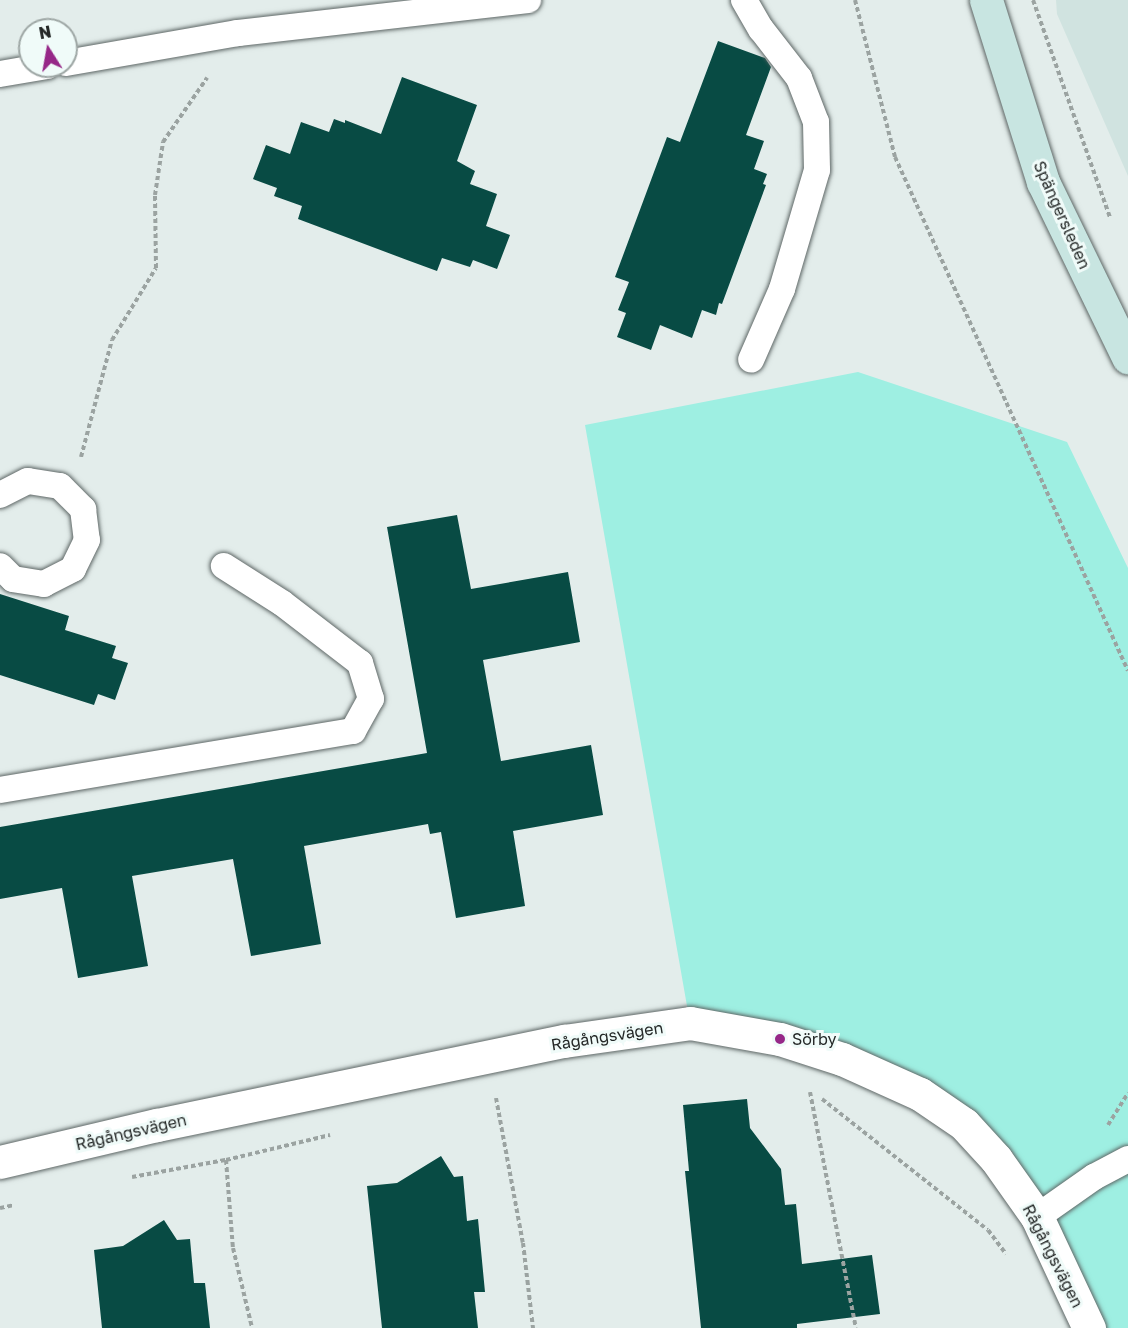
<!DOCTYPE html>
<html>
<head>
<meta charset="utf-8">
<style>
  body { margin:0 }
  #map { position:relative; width:1128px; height:1328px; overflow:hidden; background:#e3edeb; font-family:"Golos Text",sans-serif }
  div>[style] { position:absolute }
  .built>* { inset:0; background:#d0e3e0 }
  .green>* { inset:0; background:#9eefe2 }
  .building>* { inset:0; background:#084b44 }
  .path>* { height:4px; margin-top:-2px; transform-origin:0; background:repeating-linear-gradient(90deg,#9ba3a1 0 4.5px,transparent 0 7.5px) }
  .roads { filter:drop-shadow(0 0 2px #5e6766) drop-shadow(0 0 2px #5e6766) }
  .service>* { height:26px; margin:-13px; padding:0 13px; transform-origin:13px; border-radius:13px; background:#fff }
  .minor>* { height:33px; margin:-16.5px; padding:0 16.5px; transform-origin:16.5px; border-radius:16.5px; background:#fff }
  .secondary>* { height:33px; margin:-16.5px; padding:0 16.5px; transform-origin:16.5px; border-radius:16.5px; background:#c8e5e1 }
  .dots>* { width:16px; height:16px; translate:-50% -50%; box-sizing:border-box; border:3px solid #f0fbf9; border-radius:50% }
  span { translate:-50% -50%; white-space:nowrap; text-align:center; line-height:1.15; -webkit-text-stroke:6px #f0fbf9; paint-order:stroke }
  .street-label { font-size:16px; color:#242827 }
  .poi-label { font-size:16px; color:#242827 }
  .left { translate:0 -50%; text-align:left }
  .north { position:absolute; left:18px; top:18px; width:60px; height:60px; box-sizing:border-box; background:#f0fbf9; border:2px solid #9ea7a5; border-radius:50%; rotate:349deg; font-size:16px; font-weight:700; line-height:24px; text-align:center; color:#242827 }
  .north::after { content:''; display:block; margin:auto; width:21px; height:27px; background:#962888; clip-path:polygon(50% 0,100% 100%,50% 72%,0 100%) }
</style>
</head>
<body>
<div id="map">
  <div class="built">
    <i style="clip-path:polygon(1056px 0,1128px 0,1128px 176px,1057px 14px)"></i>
  </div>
  <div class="green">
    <i style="clip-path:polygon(858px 372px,1067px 442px,1128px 568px,1128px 1328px,1089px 1328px,1037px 1217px,1012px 1151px,996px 1159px,920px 1094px,690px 1023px,585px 425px)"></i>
  </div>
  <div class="building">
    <i style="clip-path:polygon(718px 41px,765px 58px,771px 67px,746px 135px,764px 141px,754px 169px,767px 174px,763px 184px,766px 185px,722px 304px,719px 303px,716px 315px,702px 310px,692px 338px,660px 325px,651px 350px,617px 337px,626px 313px,618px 310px,629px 282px,615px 277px,667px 137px,680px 142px)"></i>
    <i style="clip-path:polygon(402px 77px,477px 105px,457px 161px,475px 171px,470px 184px,497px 194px,486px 226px,510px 235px,497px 269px,473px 260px,470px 267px,442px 258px,437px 271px,407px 260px,298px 219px,302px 206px,274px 196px,277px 188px,253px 179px,266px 145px,290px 154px,301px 122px,329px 132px,334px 119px,345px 123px,345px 120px,381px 134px)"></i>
    <i style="clip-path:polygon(457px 515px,471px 589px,568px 572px,580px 642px,483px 660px,501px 761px,591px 745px,603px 815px,513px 831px,525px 906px,456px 918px,441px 832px,430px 834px,428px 824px,304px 846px,321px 944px,251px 956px,233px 859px,132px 876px,148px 966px,78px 978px,62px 888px,0 899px,0 827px,427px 753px,387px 527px)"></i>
    <i style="clip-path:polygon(0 594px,69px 616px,65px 630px,116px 646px,112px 658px,128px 663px,115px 700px,98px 694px,94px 705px,0 675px)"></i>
    <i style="clip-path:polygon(747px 1099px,750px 1128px,781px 1169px,785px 1205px,796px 1204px,802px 1264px,872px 1255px,880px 1314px,797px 1324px,797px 1328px,701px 1328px,685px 1171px,689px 1171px,683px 1105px)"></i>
    <i style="clip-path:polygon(441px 1156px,454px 1177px,463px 1176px,467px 1221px,478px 1219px,485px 1292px,474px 1292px,478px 1328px,382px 1328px,367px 1186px,397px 1183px)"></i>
    <i style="clip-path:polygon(164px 1220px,177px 1240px,190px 1239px,194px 1283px,205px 1283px,210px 1328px,102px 1328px,94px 1250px,123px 1246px)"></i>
  </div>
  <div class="path">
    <i style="left:855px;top:0;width:162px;rotate:75.7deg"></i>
    <i style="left:895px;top:157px;width:564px;rotate:65.61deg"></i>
    <i style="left:1033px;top:0;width:231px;rotate:70.5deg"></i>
    <i style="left:81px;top:457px;width:121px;rotate:-75.2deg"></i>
    <i style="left:112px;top:340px;width:84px;rotate:-58.6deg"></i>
    <i style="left:156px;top:268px;width:73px;rotate:-90.8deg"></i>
    <i style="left:155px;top:195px;width:54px;rotate:-81.4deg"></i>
    <i style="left:163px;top:142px;width:78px;rotate:-55.5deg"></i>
    <i style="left:810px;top:1092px;width:240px;rotate:79deg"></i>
    <i style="left:496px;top:1098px;width:147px;rotate:79.5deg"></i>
    <i style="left:523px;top:1243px;width:86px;rotate:83.3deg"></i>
    <i style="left:822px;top:1099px;width:211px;rotate:38.3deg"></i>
    <i style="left:988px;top:1230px;width:30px;rotate:53deg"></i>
    <i style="left:1108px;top:1125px;width:38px;rotate:-58deg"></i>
    <i style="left:226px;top:1160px;width:88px;rotate:85.5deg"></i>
    <i style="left:233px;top:1248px;width:82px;rotate:76.6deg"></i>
    <i style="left:132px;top:1177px;width:96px;rotate:-10.3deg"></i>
    <i style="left:226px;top:1160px;width:107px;rotate:-13.5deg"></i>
    <i style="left:0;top:1208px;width:14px;rotate:-12deg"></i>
  </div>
  <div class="roads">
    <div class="service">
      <i style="left:744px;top:0;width:34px;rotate:60deg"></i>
      <i style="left:761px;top:29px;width:62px;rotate:52.2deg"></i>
      <i style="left:799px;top:78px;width:47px;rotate:68.9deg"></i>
      <i style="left:816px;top:122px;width:48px;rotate:88.8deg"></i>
      <i style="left:817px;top:170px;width:124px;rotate:106.4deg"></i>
      <i style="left:782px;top:289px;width:77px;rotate:113.6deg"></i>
      <i style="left:66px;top:63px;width:175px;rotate:-9.9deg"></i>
      <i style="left:238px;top:33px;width:292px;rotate:-6.5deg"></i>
      <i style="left:0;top:74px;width:48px;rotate:-9.7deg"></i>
      <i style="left:0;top:495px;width:31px;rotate:-27deg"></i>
      <i style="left:28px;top:481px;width:32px;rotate:9deg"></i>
      <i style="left:60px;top:486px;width:33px;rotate:45deg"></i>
      <i style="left:83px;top:509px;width:31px;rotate:83deg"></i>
      <i style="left:87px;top:540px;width:32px;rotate:116deg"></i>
      <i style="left:73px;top:569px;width:33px;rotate:153deg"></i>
      <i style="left:44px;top:584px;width:31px;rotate:-171deg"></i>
      <i style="left:13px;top:579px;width:18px;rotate:-135deg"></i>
      <i style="left:0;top:790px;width:358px;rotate:-9.5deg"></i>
      <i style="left:353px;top:731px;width:37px;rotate:-61deg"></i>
      <i style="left:371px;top:699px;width:38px;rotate:-107deg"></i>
      <i style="left:360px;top:663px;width:98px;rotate:-142.4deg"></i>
      <i style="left:282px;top:603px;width:69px;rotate:-147.5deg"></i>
      <i style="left:1037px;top:1217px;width:70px;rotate:-35.1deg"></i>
      <i style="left:1094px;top:1177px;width:38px;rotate:-28deg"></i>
    </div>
    <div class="minor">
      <i style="left:0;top:1162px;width:161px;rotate:-13.3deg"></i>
      <i style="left:157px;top:1125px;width:416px;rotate:-11.7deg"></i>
      <i style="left:564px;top:1041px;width:127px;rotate:-8.1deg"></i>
      <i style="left:690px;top:1023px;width:91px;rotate:10.1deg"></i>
      <i style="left:780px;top:1039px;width:65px;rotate:17.9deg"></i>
      <i style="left:842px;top:1059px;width:85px;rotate:24.2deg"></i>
      <i style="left:920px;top:1094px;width:53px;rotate:34.3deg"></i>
      <i style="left:964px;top:1124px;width:47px;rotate:47.6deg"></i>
      <i style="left:996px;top:1159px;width:71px;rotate:54.7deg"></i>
      <i style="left:1037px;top:1217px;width:123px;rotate:64.9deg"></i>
    </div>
    <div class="secondary">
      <i style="left:986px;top:0;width:191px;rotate:72.6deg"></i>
      <i style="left:1043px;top:182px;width:195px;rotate:64.1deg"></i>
    </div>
  </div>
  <div class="dots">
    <i style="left:780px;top:1039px;background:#962888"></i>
  </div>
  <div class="street-label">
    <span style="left:1062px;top:215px;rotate:66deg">Spängersleden</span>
    <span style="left:607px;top:1036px;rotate:-9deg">Rågångsvägen</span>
    <span style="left:131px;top:1132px;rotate:-13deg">Rågångsvägen</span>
    <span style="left:1053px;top:1256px;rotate:63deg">Rågångsvägen</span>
  </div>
  <div class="poi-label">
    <span class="left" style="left:792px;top:1039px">Sörby</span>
  </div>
  <div class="north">N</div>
</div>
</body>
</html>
